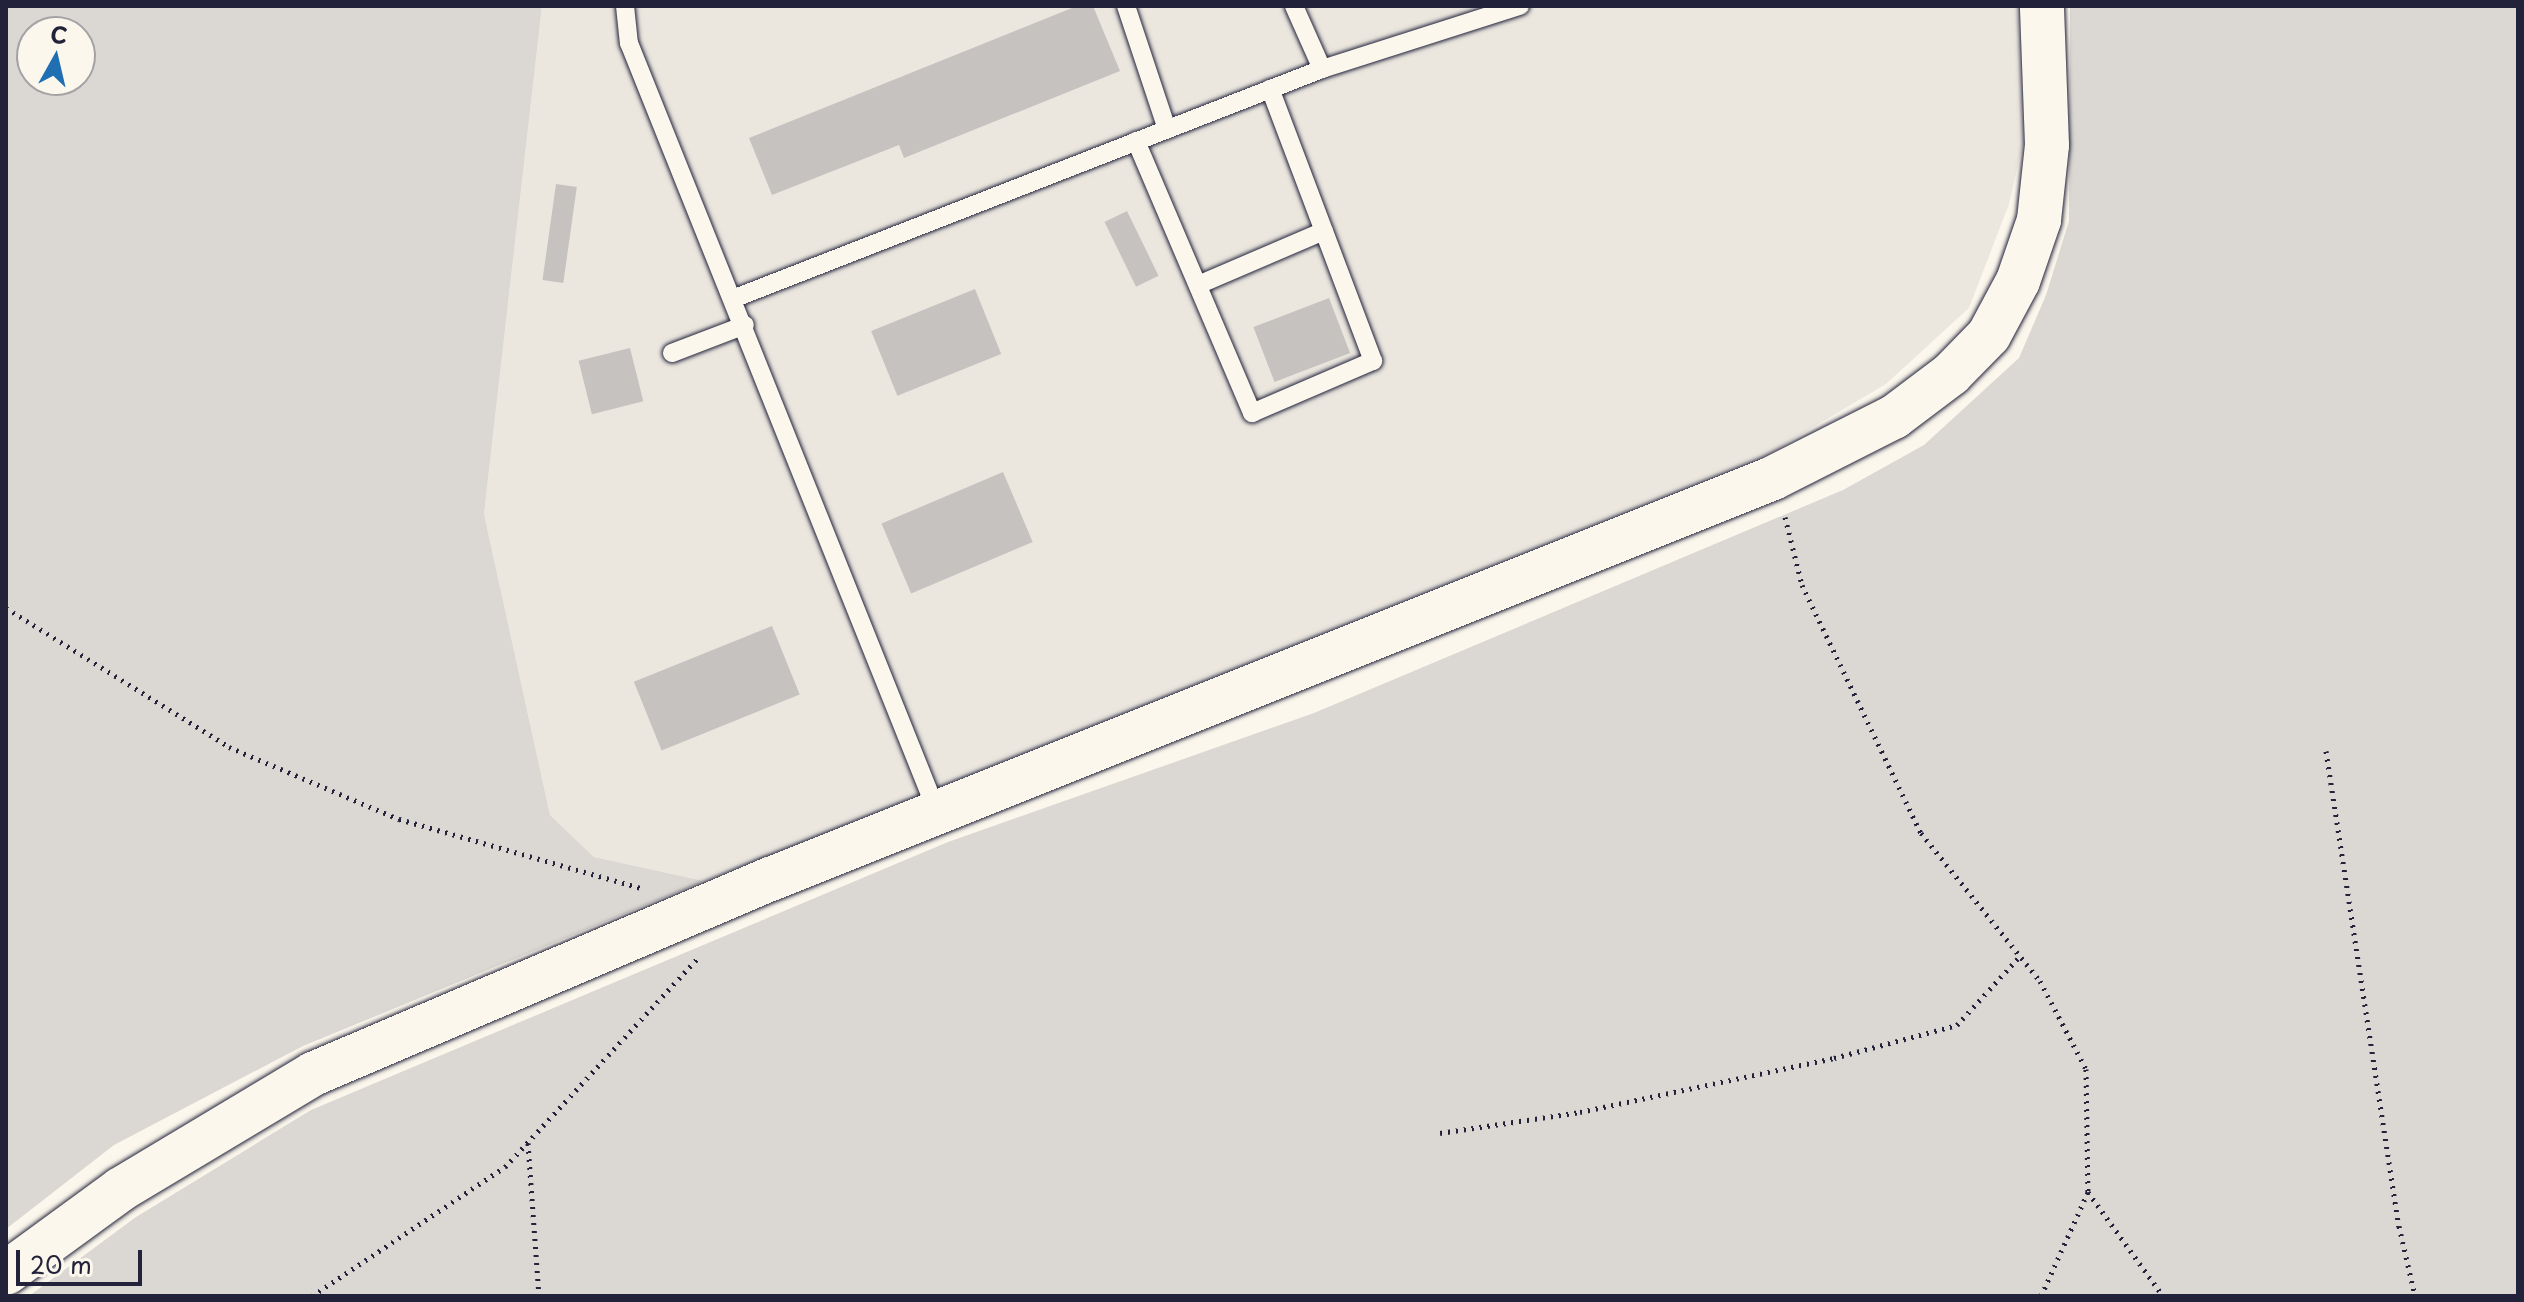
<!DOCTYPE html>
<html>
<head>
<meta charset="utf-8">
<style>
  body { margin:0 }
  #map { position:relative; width:2524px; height:1302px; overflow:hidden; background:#fbf7ec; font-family:"Playpen Sans",sans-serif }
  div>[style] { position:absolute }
  .built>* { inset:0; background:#ebe7df }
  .green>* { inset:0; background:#dbd8d3 }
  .building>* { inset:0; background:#c6c2c0; transform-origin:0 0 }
  .path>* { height:5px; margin-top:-2.5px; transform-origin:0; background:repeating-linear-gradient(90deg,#22223b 0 2px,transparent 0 8px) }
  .roads { filter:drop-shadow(0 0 2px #22223b) drop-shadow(0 0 2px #22223b) }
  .service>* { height:18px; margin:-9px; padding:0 9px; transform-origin:9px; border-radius:9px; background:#fbf7ec }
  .tertiary>* { height:44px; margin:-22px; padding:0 22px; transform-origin:22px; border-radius:22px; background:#fbf7ec }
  span { translate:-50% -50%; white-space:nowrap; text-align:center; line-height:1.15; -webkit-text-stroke:7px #fbf7ec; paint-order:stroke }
  .frame { position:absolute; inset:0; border:8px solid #22223b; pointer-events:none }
  .north { position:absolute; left:16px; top:16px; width:80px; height:80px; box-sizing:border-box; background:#fbf7ec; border:2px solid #a4a2a5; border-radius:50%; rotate:8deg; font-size:22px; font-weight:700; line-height:32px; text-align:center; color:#22223b }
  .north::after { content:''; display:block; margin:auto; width:28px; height:36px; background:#1f6fb2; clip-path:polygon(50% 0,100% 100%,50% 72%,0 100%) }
  .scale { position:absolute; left:16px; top:1250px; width:126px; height:36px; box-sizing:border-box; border:4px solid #22223b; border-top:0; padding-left:10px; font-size:24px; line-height:28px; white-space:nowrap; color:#22223b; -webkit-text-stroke:6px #fbf7ec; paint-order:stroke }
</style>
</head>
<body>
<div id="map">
  <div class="built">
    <i style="clip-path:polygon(542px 6px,2017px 6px,2023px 143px,2009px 204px,1969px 308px,1886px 384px,1768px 454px,704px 881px,594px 857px,550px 815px,484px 514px)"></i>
  </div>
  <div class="green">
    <i style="clip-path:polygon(evenodd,6px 6px,542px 6px,484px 514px,550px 815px,594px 857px,704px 881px,303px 1046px,114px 1145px,6px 1229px,6px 6px,32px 32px,80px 32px,80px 80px,32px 80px,32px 32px)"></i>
    <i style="clip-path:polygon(2070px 6px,2518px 6px,2518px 1296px,29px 1296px,136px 1217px,311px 1110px,948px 842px,1314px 713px,1843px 490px,1924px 445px,2019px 358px,2046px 295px,2069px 221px)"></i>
  </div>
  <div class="building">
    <i style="clip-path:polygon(1077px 6px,1093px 6px,1120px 71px,904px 158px,899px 145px,772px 195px,749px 138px)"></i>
    <i style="left:556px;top:184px;width:21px;height:97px;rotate:8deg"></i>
    <i style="left:1127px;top:211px;width:72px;height:25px;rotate:64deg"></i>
    <i style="left:975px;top:289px;width:70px;height:112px;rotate:68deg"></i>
    <i style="left:1329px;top:298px;width:59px;height:81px;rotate:69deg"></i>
    <i style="left:630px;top:348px;width:55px;height:53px;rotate:76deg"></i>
    <i style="left:1003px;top:472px;width:76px;height:132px;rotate:67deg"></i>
    <i style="left:772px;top:626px;width:74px;height:149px;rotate:68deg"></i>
  </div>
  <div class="path">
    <i style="left:1785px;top:517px;width:70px;rotate:76deg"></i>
    <i style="left:1802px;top:585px;width:275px;rotate:64.4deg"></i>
    <i style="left:1921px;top:833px;width:190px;rotate:51.2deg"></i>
    <i style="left:2040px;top:981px;width:99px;rotate:62.4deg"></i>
    <i style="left:2086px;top:1069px;width:123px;rotate:89.1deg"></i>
    <i style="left:2088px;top:1192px;width:114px;rotate:114.3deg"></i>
    <i style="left:6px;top:608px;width:263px;rotate:31.9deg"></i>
    <i style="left:229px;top:747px;width:185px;rotate:23deg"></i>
    <i style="left:399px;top:819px;width:252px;rotate:15.9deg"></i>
    <i style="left:2326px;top:751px;width:481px;rotate:81.3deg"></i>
    <i style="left:2399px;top:1226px;width:72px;rotate:77.1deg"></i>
    <i style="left:1440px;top:1133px;width:142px;rotate:-8.5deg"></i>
    <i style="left:1580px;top:1112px;width:260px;rotate:-12deg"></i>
    <i style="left:1834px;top:1058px;width:127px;rotate:-15deg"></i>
    <i style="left:1957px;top:1025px;width:93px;rotate:-47.6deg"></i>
    <i style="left:528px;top:1143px;width:153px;rotate:85.9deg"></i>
    <i style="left:2088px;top:1192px;width:128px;rotate:54.2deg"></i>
    <i style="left:312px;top:1296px;width:232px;rotate:-33.8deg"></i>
    <i style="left:505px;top:1167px;width:283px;rotate:-47.3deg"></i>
  </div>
  <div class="roads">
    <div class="service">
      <i style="left:625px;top:6px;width:37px;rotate:84deg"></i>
      <i style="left:629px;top:43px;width:828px;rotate:68.17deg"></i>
      <i style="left:1126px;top:6px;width:130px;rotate:71.6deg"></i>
      <i style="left:1294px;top:6px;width:69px;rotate:66deg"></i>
      <i style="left:1136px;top:141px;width:296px;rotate:66.9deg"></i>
      <i style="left:1252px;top:413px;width:132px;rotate:-23.3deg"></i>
      <i style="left:1373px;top:361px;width:291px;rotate:-110.7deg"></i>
      <i style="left:1198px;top:285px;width:137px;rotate:-23.2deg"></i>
      <i style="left:735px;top:298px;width:630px;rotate:-21.31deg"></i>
      <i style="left:1322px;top:69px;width:208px;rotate:-17.7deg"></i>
      <i style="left:672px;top:353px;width:78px;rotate:-21deg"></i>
    </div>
    <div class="tertiary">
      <i style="left:6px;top:1273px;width:142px;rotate:-36.1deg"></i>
      <i style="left:121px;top:1189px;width:224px;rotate:-30.9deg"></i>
      <i style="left:313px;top:1074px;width:498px;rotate:-23.1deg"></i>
      <i style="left:771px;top:879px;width:1079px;rotate:-21.81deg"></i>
      <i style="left:1773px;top:478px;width:136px;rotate:-26.8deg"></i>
      <i style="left:1894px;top:417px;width:71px;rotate:-37deg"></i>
      <i style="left:1951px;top:374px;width:54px;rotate:-45.7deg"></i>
      <i style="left:1989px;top:335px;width:61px;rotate:-61.8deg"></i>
      <i style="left:2018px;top:281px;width:65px;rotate:-71deg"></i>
      <i style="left:2039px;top:220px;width:75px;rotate:-83.9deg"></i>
      <i style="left:2047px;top:145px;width:139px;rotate:-92.1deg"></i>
    </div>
  </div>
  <div class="frame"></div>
  <div class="north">С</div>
  <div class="scale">20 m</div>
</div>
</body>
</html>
